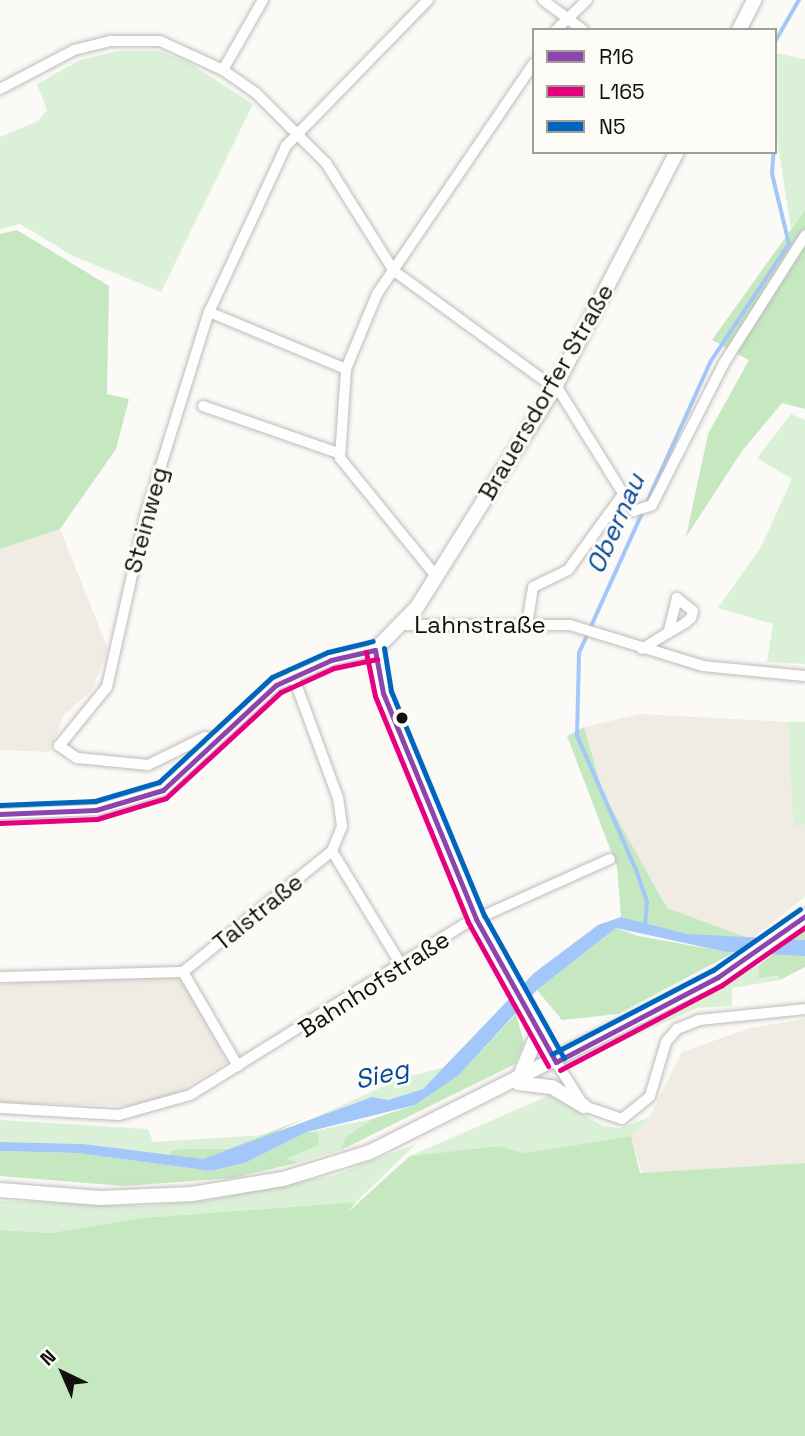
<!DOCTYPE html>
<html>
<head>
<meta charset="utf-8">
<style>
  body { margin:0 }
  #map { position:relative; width:805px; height:1436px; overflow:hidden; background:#fbfaf7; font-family:"Space Grotesk",sans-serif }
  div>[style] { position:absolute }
  .built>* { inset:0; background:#f0ece4 }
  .green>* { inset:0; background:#dbf1d7 }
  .forest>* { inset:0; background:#c5e8c1 }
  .water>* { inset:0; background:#a3c7f8 }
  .stream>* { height:3.5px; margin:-1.75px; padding:0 1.75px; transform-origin:1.75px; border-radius:1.75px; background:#a3c7f8 }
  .roads { filter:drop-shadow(0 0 2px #bdbcba) drop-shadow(0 0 2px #bdbcba) }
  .street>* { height:10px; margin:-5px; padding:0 5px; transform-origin:5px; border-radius:5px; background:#fefefe }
  .secondary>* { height:14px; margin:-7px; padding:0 7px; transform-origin:7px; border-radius:7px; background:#fefefe }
  .bus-1>* { height:5px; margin:-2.5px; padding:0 2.5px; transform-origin:2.5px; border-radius:2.5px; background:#8e44ad }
  .bus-2>* { height:5px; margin:-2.5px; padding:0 2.5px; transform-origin:2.5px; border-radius:2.5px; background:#e5007d }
  .bus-3>* { height:5px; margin:-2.5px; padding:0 2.5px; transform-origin:2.5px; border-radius:2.5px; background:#0065bd }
  .dots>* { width:19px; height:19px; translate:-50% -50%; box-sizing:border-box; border:4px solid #fdfbf5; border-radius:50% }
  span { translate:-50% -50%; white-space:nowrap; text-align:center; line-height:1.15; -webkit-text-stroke:6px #fdfbf5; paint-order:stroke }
  .street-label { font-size:24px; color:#100f0d }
  .water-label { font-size:26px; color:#034a9c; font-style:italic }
  .legend { position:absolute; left:532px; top:28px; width:245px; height:126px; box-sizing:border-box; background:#fdfbf5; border:2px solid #9e9d98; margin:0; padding:9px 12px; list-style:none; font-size:21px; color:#100f0d }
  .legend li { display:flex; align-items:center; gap:14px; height:35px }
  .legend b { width:35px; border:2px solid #9e9d98 }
  .north { position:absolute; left:28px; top:1338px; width:70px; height:70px; -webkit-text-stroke:5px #fdfbf5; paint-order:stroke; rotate:316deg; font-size:19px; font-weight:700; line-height:28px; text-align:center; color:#100f0d }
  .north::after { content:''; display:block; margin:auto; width:24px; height:32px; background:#100f0d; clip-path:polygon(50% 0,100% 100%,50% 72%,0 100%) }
</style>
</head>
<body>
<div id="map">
  <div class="built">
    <i style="clip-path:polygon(60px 529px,108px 649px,92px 690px,64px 715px,50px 752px,0 750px,0 549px)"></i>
    <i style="clip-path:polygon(640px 714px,788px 722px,793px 826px,805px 825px,805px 897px,751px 939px,667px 908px,603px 793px,584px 727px)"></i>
    <i style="clip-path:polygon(181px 975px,227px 1062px,175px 1094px,140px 1106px,0 1103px,0 984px)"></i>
    <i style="clip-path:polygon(805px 1019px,805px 1163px,642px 1173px,631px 1136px,650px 1116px,682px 1052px,750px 1028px)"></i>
  </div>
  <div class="green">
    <i style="clip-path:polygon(117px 51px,158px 51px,186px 61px,253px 104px,161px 292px,73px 256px,20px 224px,0 229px,0 137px,38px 121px,47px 110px,37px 84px,80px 60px)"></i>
    <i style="clip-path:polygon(775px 53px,805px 59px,805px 210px,791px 229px,775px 126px)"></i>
    <i style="clip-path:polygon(791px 414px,805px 420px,805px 664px,767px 662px,773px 624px,718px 608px,761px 547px,792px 479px,757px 458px)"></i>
    <i style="clip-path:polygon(788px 722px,805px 722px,805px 825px,793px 827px)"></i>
    <i style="clip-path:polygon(759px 965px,759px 977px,778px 975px,780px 980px,732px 988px,732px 1006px,697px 1008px,601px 1051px)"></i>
    <i style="clip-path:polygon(449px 1066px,423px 1089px,388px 1100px,372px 1097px,303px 1123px,399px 1079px)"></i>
    <i style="clip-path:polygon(550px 1095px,603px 1126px,620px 1128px,650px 1117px,631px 1136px,525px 1153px,499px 1146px,410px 1156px)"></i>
    <i style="clip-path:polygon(372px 1119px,345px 1138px,341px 1150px,297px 1163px,287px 1158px,314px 1131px)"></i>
    <i style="clip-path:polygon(0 1120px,148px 1129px,153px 1142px,262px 1135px,228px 1149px,170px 1152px,171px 1157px,83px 1144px,0 1142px)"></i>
    <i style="clip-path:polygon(416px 1144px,356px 1202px,142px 1218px,50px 1233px,0 1230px,0 1201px,145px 1206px,209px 1200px,335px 1175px)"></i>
  </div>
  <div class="forest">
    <i style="clip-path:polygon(805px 210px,805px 409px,782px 403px,742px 451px,686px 537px,708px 434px,749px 360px,712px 340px)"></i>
    <i style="clip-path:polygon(17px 230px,109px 286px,107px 394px,129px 399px,116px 449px,60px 529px,0 549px,0 234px)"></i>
    <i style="clip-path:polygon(584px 727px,603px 793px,667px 908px,751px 939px,689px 935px,621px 917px,617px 867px,567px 736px)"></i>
    <i style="clip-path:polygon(616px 928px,638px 936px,733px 953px,618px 1014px,562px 1020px,537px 990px)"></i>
    <i style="clip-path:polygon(805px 929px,805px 967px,780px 980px,778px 975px,759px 978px,759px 965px)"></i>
    <i style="clip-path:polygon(516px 1014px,524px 1043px,515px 1064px,341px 1150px,345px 1138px,372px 1119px,415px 1105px,458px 1076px)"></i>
    <i style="clip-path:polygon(303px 1119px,238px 1151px,203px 1159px,171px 1157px,170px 1151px,182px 1149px,228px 1149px)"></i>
    <i style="clip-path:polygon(307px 1132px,318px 1132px,319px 1145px,287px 1158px,297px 1163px,233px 1178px,124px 1186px,0 1176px,0 1151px,77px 1153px,211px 1171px,245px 1163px)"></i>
    <i style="clip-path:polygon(631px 1136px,640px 1173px,805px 1163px,805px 1436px,0 1436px,0 1230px,50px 1233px,142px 1218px,356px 1202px,348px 1212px,410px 1156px,499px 1146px,525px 1153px)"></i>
  </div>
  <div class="water">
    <i style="clip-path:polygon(621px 917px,687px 934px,805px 940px,805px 956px,726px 952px,616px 928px,537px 990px,458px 1076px,415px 1105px,307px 1132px,245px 1163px,211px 1171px,77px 1153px,0 1151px,0 1142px,83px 1144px,203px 1159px,372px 1097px,388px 1100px,423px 1089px,534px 973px,598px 925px)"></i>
  </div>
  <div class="stream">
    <i style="left:775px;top:42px;width:48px;rotate:-60.3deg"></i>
    <i style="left:645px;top:926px;width:24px;rotate:-85deg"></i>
    <i style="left:647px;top:902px;width:36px;rotate:-109deg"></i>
    <i style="left:635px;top:868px;width:144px;rotate:-113.7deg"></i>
    <i style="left:577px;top:736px;width:83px;rotate:-88.6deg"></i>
    <i style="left:579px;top:653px;width:320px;rotate:-65.7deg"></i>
    <i style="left:711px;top:361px;width:141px;rotate:-56.3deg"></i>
    <i style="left:789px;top:244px;width:72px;rotate:-103.7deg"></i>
    <i style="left:772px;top:174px;width:41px;rotate:-85.8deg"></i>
  </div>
  <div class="roads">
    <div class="street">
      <i style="left:543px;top:0;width:50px;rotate:36.9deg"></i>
      <i style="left:556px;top:30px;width:43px;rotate:-44.1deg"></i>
      <i style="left:223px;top:70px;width:81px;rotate:-60.3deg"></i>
      <i style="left:0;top:89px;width:84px;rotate:-27.8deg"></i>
      <i style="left:74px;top:50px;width:38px;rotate:-14deg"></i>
      <i style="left:111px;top:41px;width:49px"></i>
      <i style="left:160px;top:41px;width:69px;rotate:24.7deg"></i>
      <i style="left:223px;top:70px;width:40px;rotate:34.9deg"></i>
      <i style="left:256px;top:93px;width:99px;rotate:45deg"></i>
      <i style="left:326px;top:163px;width:128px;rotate:57.8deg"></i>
      <i style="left:394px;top:271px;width:205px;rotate:36.1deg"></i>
      <i style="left:560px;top:392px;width:140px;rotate:58.1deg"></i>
      <i style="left:634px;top:511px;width:19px;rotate:-18deg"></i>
      <i style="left:652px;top:505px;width:159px;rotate:-63.1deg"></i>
      <i style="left:724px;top:363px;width:151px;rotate:-57.5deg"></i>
      <i style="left:209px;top:312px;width:148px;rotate:22.6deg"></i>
      <i style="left:203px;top:406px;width:143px;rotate:19.2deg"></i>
      <i style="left:436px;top:576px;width:152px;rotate:-129.1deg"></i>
      <i style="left:340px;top:458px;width:89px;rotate:-86.1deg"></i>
      <i style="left:346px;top:369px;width:81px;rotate:-67.5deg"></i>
      <i style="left:377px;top:294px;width:279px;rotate:-55.8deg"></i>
      <i style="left:403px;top:625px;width:167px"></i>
      <i style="left:570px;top:625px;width:139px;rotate:17.1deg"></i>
      <i style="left:703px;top:666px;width:102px;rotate:5.6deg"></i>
      <i style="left:527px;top:625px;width:38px;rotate:-81deg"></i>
      <i style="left:533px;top:587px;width:39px;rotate:-26deg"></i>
      <i style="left:568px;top:570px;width:90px;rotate:-54deg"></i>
      <i style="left:642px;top:649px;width:31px;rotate:-32deg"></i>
      <i style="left:668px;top:633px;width:20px;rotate:-30deg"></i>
      <i style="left:685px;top:623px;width:8px;rotate:-40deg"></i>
      <i style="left:691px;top:618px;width:7px;rotate:-74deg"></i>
      <i style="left:693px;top:611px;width:21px;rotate:-141deg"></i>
      <i style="left:677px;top:598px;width:36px;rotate:104deg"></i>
      <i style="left:217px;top:739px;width:12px;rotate:-171deg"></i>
      <i style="left:205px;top:737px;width:64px;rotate:153.8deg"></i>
      <i style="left:148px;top:765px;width:71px;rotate:-174.4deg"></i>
      <i style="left:77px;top:758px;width:22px;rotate:-146deg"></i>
      <i style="left:59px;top:746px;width:76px;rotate:-50.9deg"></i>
      <i style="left:107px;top:687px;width:174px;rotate:-77.4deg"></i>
      <i style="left:145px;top:517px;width:215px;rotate:-72.7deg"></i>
      <i style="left:209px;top:312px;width:183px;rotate:-65.1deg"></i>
      <i style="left:286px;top:146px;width:204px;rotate:-45.8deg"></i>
      <i style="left:0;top:814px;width:96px;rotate:-2.4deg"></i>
      <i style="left:96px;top:810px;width:70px;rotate:-16.6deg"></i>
      <i style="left:163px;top:790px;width:154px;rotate:-42.9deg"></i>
      <i style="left:276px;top:685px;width:60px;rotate:-24.4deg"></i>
      <i style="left:331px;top:660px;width:45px;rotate:-12.8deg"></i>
      <i style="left:332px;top:851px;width:137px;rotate:58.7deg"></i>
      <i style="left:183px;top:972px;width:109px;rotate:59.7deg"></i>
      <i style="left:0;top:977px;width:183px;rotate:-1.6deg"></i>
      <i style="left:183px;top:972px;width:192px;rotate:-39.1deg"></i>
      <i style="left:332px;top:851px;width:27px;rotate:-68deg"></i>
      <i style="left:342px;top:826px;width:28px;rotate:-98deg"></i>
      <i style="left:338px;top:798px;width:130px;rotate:-110.2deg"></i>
      <i style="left:556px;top:1062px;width:52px;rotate:57.5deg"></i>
      <i style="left:584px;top:1106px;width:40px;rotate:18.9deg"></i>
      <i style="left:622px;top:1119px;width:36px;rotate:-39deg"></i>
      <i style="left:650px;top:1096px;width:56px;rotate:-73.5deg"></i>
      <i style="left:666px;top:1042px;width:17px;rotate:-50deg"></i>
      <i style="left:677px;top:1029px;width:24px;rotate:-22deg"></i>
      <i style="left:699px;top:1020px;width:107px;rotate:-5.9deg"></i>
      <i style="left:0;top:1108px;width:119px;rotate:3.4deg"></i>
      <i style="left:119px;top:1115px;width:74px;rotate:-15.7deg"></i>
      <i style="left:190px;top:1095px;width:322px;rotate:-31.9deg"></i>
      <i style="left:463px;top:925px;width:161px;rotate:-24.2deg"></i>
    </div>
    <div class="secondary">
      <i style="left:739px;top:30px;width:34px;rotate:-63deg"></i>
      <i style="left:556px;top:1062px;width:164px;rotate:-119.2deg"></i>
      <i style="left:476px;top:919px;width:244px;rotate:-112.4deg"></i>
      <i style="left:383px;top:693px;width:44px;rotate:-100.5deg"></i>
      <i style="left:375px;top:650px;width:60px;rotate:-45.7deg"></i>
      <i style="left:417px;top:607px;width:260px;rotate:-57.9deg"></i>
      <i style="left:555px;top:387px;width:265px;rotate:-62.6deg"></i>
      <i style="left:518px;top:1081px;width:57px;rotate:-67.5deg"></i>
      <i style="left:518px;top:1083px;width:34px;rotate:7deg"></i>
      <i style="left:552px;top:1087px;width:37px;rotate:31deg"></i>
      <i style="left:0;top:1190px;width:100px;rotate:4.6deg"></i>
      <i style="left:100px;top:1198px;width:92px;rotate:-2.5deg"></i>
      <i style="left:192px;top:1194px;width:92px;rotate:-9.4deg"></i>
      <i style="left:283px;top:1179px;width:91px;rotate:-17.2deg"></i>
      <i style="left:370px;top:1152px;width:390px;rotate:-26.7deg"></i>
      <i style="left:718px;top:977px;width:106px;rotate:-35deg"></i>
    </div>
  </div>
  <div class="bus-1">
    <i style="left:375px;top:650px;width:44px;rotate:79.5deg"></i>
    <i style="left:383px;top:693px;width:244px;rotate:67.6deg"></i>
    <i style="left:476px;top:919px;width:164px;rotate:60.8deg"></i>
    <i style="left:0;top:814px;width:96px;rotate:-2.4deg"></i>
    <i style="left:96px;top:810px;width:70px;rotate:-16.6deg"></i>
    <i style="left:163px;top:790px;width:154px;rotate:-42.9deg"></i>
    <i style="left:276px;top:685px;width:60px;rotate:-24.4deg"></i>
    <i style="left:331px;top:660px;width:45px;rotate:-12.8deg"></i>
    <i style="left:556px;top:1062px;width:183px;rotate:-27.7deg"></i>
    <i style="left:718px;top:977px;width:106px;rotate:-35deg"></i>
  </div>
  <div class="bus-2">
    <i style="left:366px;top:652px;width:45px;rotate:78.4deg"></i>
    <i style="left:375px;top:696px;width:244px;rotate:67.6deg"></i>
    <i style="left:468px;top:922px;width:165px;rotate:60.9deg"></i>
    <i style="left:0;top:823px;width:97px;rotate:-2.4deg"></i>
    <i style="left:97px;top:819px;width:72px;rotate:-16.9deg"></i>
    <i style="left:166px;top:798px;width:156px;rotate:-42.7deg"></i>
    <i style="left:281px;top:692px;width:58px;rotate:-24.4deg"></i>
    <i style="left:334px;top:668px;width:44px;rotate:-11.8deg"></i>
    <i style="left:560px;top:1070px;width:183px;rotate:-27.7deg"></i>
    <i style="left:722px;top:985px;width:101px;rotate:-34.9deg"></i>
  </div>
  <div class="bus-3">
    <i style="left:384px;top:648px;width:44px;rotate:80.8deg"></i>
    <i style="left:391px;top:691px;width:243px;rotate:67.5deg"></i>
    <i style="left:484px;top:915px;width:164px;rotate:60.8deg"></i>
    <i style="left:0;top:805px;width:95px;rotate:-2.4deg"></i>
    <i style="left:95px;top:801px;width:67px;rotate:-16.5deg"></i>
    <i style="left:159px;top:782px;width:154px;rotate:-42.9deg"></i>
    <i style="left:272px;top:677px;width:61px;rotate:-24.1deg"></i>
    <i style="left:328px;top:652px;width:46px;rotate:-13.7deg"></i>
    <i style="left:552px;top:1054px;width:182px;rotate:-27.6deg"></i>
    <i style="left:713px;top:970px;width:106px;rotate:-35deg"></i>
  </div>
  <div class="dots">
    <i style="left:402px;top:718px;background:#100f0d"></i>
  </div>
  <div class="street-label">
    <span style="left:546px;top:392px;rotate:-60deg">Brauersdorfer Straße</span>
    <span style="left:146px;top:520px;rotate:-75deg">Steinweg</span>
    <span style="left:480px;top:625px">Lahnstraße</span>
    <span style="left:258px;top:912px;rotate:-39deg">Talstraße</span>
    <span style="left:374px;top:984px;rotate:-33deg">Bahnhofstraße</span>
  </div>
  <div class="water-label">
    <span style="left:616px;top:524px;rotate:-66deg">Obernau</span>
    <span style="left:382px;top:1075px;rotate:-13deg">Sieg</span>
  </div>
  <ul class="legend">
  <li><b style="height:9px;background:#8e44ad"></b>R16</li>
  <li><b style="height:9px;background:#e5007d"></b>L165</li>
  <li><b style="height:9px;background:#0065bd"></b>N5</li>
  </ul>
  <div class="north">N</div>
</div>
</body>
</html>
